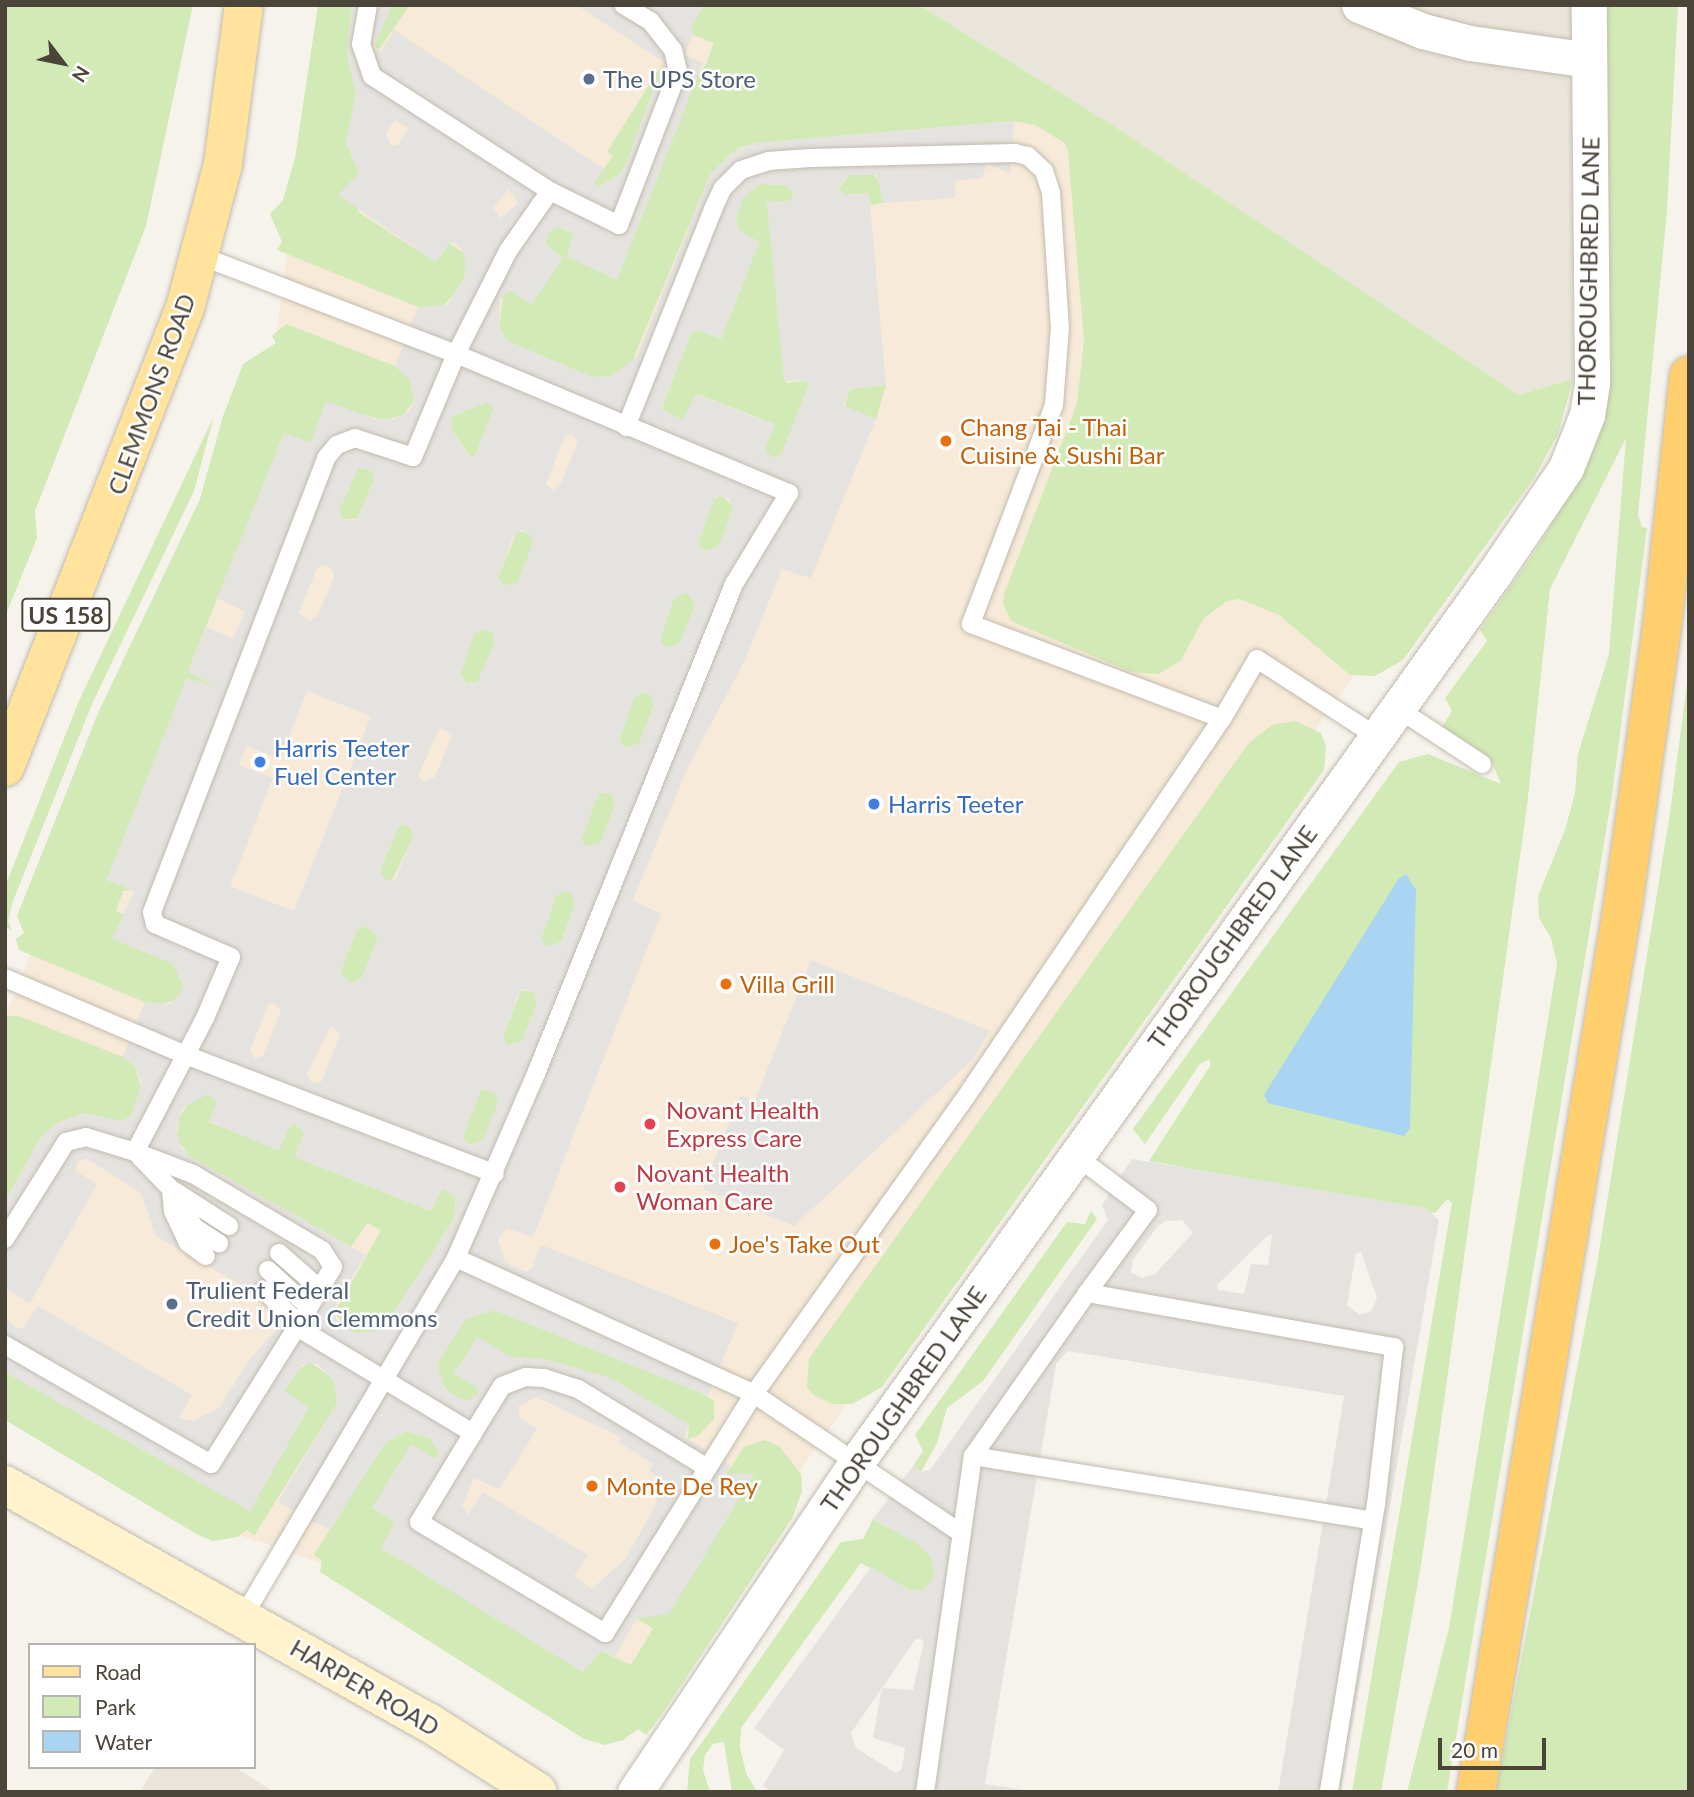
<!DOCTYPE html>
<html>
<head>
<meta charset="utf-8">
<style>
  body { margin:0 }
  #map { position:relative; width:1694px; height:1797px; overflow:hidden; background:#f6f3ec; font-family:Lato,sans-serif }
  div>[style] { position:absolute }
  .residential>* { inset:0; background:#eae5da }
  .commercial>* { inset:0; background:#f7ead8 }
  .green>* { inset:0; background:#d2eab5 }
  .parking>* { inset:0; background:#e5e3e0 }
  .water>* { inset:0; background:#a9d4f2 }
  .roads { filter:drop-shadow(0 0 2px #c2bbae) drop-shadow(0 0 2px #c2bbae) }
  .lane>* { height:18px; margin:-9px; padding:0 9px; transform-origin:9px; border-radius:9px; background:#fff }
  .street>* { height:35px; margin:-17.5px; padding:0 17.5px; transform-origin:17.5px; border-radius:17.5px; background:#fff }
  .secondary>* { height:38px; margin:-19px; padding:0 19px; transform-origin:19px; border-radius:19px; background:#fff3cd }
  .primary>* { height:38px; margin:-19px; padding:0 19px; transform-origin:19px; border-radius:19px; background:#ffe39c }
  .highway>* { height:38px; margin:-19px; padding:0 19px; transform-origin:19px; border-radius:19px; background:#ffcf6e }
  .dots>* { width:19px; height:19px; translate:-50% -50%; box-sizing:border-box; border:4px solid #fff; border-radius:50% }
  span { translate:-50% -50%; white-space:nowrap; text-align:center; line-height:1.15; -webkit-text-stroke:5px #fff; paint-order:stroke }
  .shield-label span { padding:2px 5px; background:#fff; border:2px solid; border-radius:5px; -webkit-text-stroke-width:0 }
  .shield-label { font-size:23px; color:#4b4439; font-weight:700 }
  .service-label { font-size:24px; color:#4e5e75 }
  .left { translate:0 -50%; text-align:left }
  .street-label { font-size:24px; color:#4b4439 }
  .food-label { font-size:24px; color:#c56008 }
  .shop-label { font-size:24px; color:#366cbe }
  .health-label { font-size:24px; color:#be3a42 }
  .frame { position:absolute; inset:0; border:7px solid #4b4439; pointer-events:none }
  .legend { position:absolute; left:28px; top:1643px; width:228px; height:126px; box-sizing:border-box; background:#fff; border:2px solid #b7b4b0; margin:0; padding:9px 12px; list-style:none; font-size:21px; color:#4b4439 }
  .legend li { display:flex; align-items:center; gap:14px; height:35px }
  .legend b { width:35px; border:2px solid #b7b4b0 }
  .north { position:absolute; left:28px; top:28px; width:70px; height:70px; -webkit-text-stroke:5px #fff; paint-order:stroke; rotate:122deg; font-size:19px; font-weight:700; line-height:28px; text-align:center; color:#4b4439 }
  .north::after { content:''; display:block; margin:auto; width:24px; height:32px; background:#4b4439; clip-path:polygon(50% 0,100% 100%,50% 72%,0 100%) }
  .scale { position:absolute; left:1438px; top:1738px; width:108px; height:32px; box-sizing:border-box; border:4px solid #4b4439; border-top:0; padding-left:9px; font-size:21px; line-height:24px; white-space:nowrap; color:#4b4439; -webkit-text-stroke:5px #fff; paint-order:stroke }
</style>
</head>
<body>
<div id="map">
  <div class="residential">
    <i style="clip-path:polygon(919px 5px,1571px 5px,1573px 379px,1519px 395px,1106px 121px)"></i>
    <i style="clip-path:polygon(155px 1767px,235px 1767px,274px 1792px,140px 1792px)"></i>
  </div>
  <div class="commercial">
    <i style="clip-path:polygon(321px 5px,731px 5px,1026px 109px,1073px 141px,1365px 659px,619px 1731px,340px 1570px,205px 1523px,5px 1405px,5px 1017px,271px 373px)"></i>
  </div>
  <div class="green">
    <i style="clip-path:polygon(5px 5px,193px 5px,146px 226px,35px 511px,37px 538px,5px 617px)"></i>
    <i style="clip-path:polygon(318px 5px,352px 5px,347px 52px,356px 96px,346px 142px,359px 173px,358px 212px,436px 262px,449px 243px,464px 253px,467px 268px,461px 287px,441px 308px,418px 307px,277px 250px,282px 242px,270px 214px,283px 200px,295px 158px)"></i>
    <i style="clip-path:polygon(392px 5px,410px 5px,378px 51px,373px 41px)"></i>
    <i style="clip-path:polygon(703px 5px,919px 5px,1106px 121px,1519px 395px,1573px 379px,1558px 434px,1534px 478px,1403px 660px,1375px 676px,1350px 675px,1279px 615px,1240px 599px,1227px 601px,1204px 618px,1181px 660px,1159px 674px,1131px 672px,1011px 621px,1003px 604px,1004px 594px,1077px 404px,1084px 340px,1068px 152px,1065px 143px,1035px 125px,1013px 121px,756px 143px,739px 148px,710px 175px,631px 364px,612px 376px,592px 377px,507px 341px,499px 328px,503px 295px,563px 258px,545px 244px,548px 233px,558px 227px,574px 234px,567px 257px,706px 64px,714px 43px,693px 35px,691px 28px)"></i>
    <i style="clip-path:polygon(1607px 5px,1678px 5px,1667px 210px,1638px 515px,1642px 527px,1647px 528px,1612px 795px,1447px 1792px,1407px 1792px,1449px 1628px,1557px 964px,1551px 938px,1539px 918px,1538px 896px,1565px 830px,1575px 793px,1578px 754px,1609px 654px,1626px 438px,1550px 589px,1527px 806px,1422px 1559px,1381px 1792px,1352px 1792px,1452px 1203px,1447px 1199px,1435px 1213px,1149px 1161px,1210px 1066px,1210px 1059px,1200px 1064px,1145px 1144px,1133px 1129px,1399px 762px,1428px 754px,1501px 784px,1493px 764px,1442px 727px,1452px 711px,1445px 698px,1487px 641px,1480px 630px,1534px 553px,1581px 476px,1606px 415px,1611px 377px)"></i>
    <i style="clip-path:polygon(664px 61px,626px 164px,619px 175px,597px 187px,594px 183px,613px 156px,607px 152px)"></i>
    <i style="clip-path:polygon(872px 174px,880px 180px,883px 203px,870px 205px,869px 193px,845px 195px,838px 189px,850px 175px)"></i>
    <i style="clip-path:polygon(759px 184px,785px 185px,794px 193px,790px 201px,767px 202px,786px 383px,806px 381px,809px 385px,782px 453px,775px 458px,766px 453px,766px 446px,774px 424px,697px 394px,683px 420px,661px 410px,691px 333px,698px 330px,721px 339px,759px 242px,739px 230px,736px 217px,743px 198px)"></i>
    <i style="clip-path:polygon(286px 324px,395px 366px,410px 380px,414px 401px,403px 415px,385px 420px,363px 415px,311px 443px,284px 433px,188px 671px,216px 686px,187px 679px,107px 880px,134px 890px,123px 891px,116px 911px,126px 915px,113px 939px,172px 963px,182px 976px,184px 987px,176px 1000px,154px 1006px,19px 950px,16px 939px,24px 933px,17px 916px,98px 713px,200px 499px,223px 416px,243px 364px,276px 343px,272px 336px)"></i>
    <i style="clip-path:polygon(886px 385px,876px 419px,844px 408px,850px 389px)"></i>
    <i style="clip-path:polygon(487px 402px,494px 408px,475px 456px,470px 457px,452px 430px,451px 417px)"></i>
    <i style="clip-path:polygon(214px 416px,194px 491px,92px 704px,13px 901px,8px 921px,12px 931px,5px 926px,5px 887px,78px 703px)"></i>
    <i style="clip-path:polygon(359px 467px,372px 471px,374px 480px,357px 519px,342px 519px,339px 510px)"></i>
    <i style="clip-path:polygon(721px 495px,734px 508px,718px 547px,704px 551px,698px 543px,712px 500px)"></i>
    <i style="clip-path:polygon(517px 531px,529px 533px,533px 543px,518px 582px,504px 586px,498px 578px)"></i>
    <i style="clip-path:polygon(687px 592px,695px 605px,680px 643px,666px 648px,660px 640px,674px 598px)"></i>
    <i style="clip-path:polygon(484px 629px,492px 632px,495px 642px,478px 681px,467px 684px,460px 675px,474px 634px)"></i>
    <i style="clip-path:polygon(1689px 668px,1689px 1792px,1496px 1792px,1597px 1264px,1670px 813px)"></i>
    <i style="clip-path:polygon(642px 692px,651px 695px,654px 705px,639px 744px,625px 748px,619px 741px,634px 698px)"></i>
    <i style="clip-path:polygon(1295px 721px,1321px 733px,1326px 747px,1324px 770px,882px 1387px,852px 1404px,833px 1404px,815px 1396px,807px 1388px,809px 1359px,1248px 744px,1272px 725px)"></i>
    <i style="clip-path:polygon(599px 792px,612px 794px,615px 805px,601px 842px,586px 847px,581px 840px)"></i>
    <i style="clip-path:polygon(400px 824px,410px 827px,413px 838px,391px 882px,379px 876px,380px 870px)"></i>
    <i style="clip-path:polygon(564px 891px,572px 894px,575px 905px,561px 942px,547px 947px,541px 939px,556px 896px)"></i>
    <i style="clip-path:polygon(366px 926px,378px 937px,362px 978px,351px 983px,340px 972px,357px 930px)"></i>
    <i style="clip-path:polygon(521px 990px,534px 992px,537px 1003px,522px 1041px,508px 1045px,503px 1038px)"></i>
    <i style="clip-path:polygon(5px 1016px,19px 1016px,123px 1057px,135px 1066px,142px 1091px,130px 1117px,121px 1121px,82px 1113px,41px 1137px,5px 1201px)"></i>
    <i style="clip-path:polygon(481px 1089px,494px 1092px,499px 1102px,483px 1140px,469px 1145px,463px 1137px)"></i>
    <i style="clip-path:polygon(208px 1094px,218px 1102px,209px 1122px,279px 1150px,288px 1129px,295px 1123px,304px 1133px,295px 1157px,431px 1211px,442px 1188px,456px 1197px,454px 1219px,382px 1330px,364px 1335px,346px 1330px,335px 1312px,381px 1230px,367px 1223px,351px 1247px,189px 1156px,177px 1139px,179px 1118px,191px 1100px)"></i>
    <i style="clip-path:polygon(1091px 1211px,1097px 1219px,983px 1381px,947px 1408px,937px 1443px,921px 1472px,913px 1466px,923px 1451px,915px 1435px,1067px 1222px,1085px 1224px)"></i>
    <i style="clip-path:polygon(494px 1310px,698px 1391px,714px 1401px,714px 1419px,698px 1436px,688px 1439px,689px 1425px,610px 1378px,545px 1359px,511px 1357px,477px 1338px,477px 1395px,467px 1401px,451px 1396px,436px 1373px,439px 1356px,466px 1319px)"></i>
    <i style="clip-path:polygon(310px 1362px,333px 1379px,337px 1403px,254px 1536px,247px 1530px,237px 1537px,213px 1541px,198px 1535px,5px 1420px,5px 1372px,249px 1510px,309px 1407px,284px 1391px,295px 1372px)"></i>
    <i style="clip-path:polygon(406px 1431px,431px 1438px,439px 1455px,435px 1459px,412px 1445px,372px 1508px,395px 1522px,381px 1548px,583px 1671px,601px 1651px,631px 1665px,653px 1629px,637px 1618px,754px 1475px,726px 1474px,744px 1447px,765px 1440px,780px 1447px,801px 1474px,802px 1491px,793px 1517px,660px 1717px,646px 1735px,638px 1729px,623px 1740px,605px 1745px,584px 1739px,320px 1572px,322px 1560px,314px 1555px,384px 1444px)"></i>
    <i style="clip-path:polygon(873px 1519px,917px 1543px,930px 1556px,935px 1574px,930px 1583px,922px 1591px,910px 1590px,861px 1563px,741px 1728px,740px 1747px,746px 1773px,757px 1792px,732px 1792px,724px 1742px,713px 1744px,705px 1755px,703px 1770px,710px 1792px,687px 1792px,690px 1759px,710px 1731px,841px 1542px,863px 1539px)"></i>
  </div>
  <div class="parking">
    <i style="clip-path:polygon(evenodd,352px 5px,392px 5px,373px 49px,381px 51px,394px 30px,604px 169px,594px 183px,597px 187px,619px 175px,626px 164px,664px 62px,576px 5px,704px 6px,691px 28px,693px 35px,684px 55px,703px 63px,617px 280px,567px 257px,574px 234px,558px 227px,548px 233px,545px 244px,563px 258px,531px 304px,509px 290px,500px 300px,499px 328px,507px 341px,592px 377px,612px 376px,637px 356px,710px 175px,732px 152px,756px 143px,1014px 121px,1010px 174px,987px 163px,982px 178px,955px 181px,955px 198px,883px 203px,877px 175px,850px 175px,840px 184px,838px 189px,845px 195px,869px 193px,886px 385px,850px 389px,843px 405px,876px 419px,811px 578px,782px 569px,745px 660px,687px 769px,633px 900px,661px 914px,533px 1237px,507px 1228px,498px 1240px,505px 1262px,525px 1272px,532px 1269px,541px 1245px,738px 1323px,708px 1396px,494px 1310px,466px 1319px,437px 1365px,446px 1391px,467px 1401px,477px 1395px,477px 1387px,453px 1374px,477px 1337px,511px 1357px,545px 1359px,610px 1378px,689px 1424px,685px 1437px,730px 1465px,727px 1474px,754px 1474px,669px 1614px,637px 1618px,615px 1656px,601px 1651px,582px 1672px,381px 1548px,395px 1522px,372px 1508px,411px 1444px,435px 1459px,439px 1455px,431px 1438px,406px 1431px,384px 1444px,330px 1530px,278px 1502px,337px 1403px,333px 1379px,317px 1364px,303px 1364px,284px 1391px,309px 1407px,250px 1511px,5px 1372px,5px 1318px,16px 1328px,23px 1328px,38px 1306px,192px 1395px,179px 1418px,193px 1421px,219px 1408px,250px 1359px,277px 1329px,274px 1309px,258px 1295px,156px 1236px,141px 1193px,86px 1158px,77px 1162px,76px 1171px,97px 1184px,30px 1303px,5px 1289px,5px 1201px,41px 1137px,57px 1123px,82px 1113px,120px 1121px,130px 1117px,142px 1084px,135px 1066px,123px 1057px,145px 1002px,170px 1004px,184px 987px,172px 963px,112px 939px,134px 891px,107px 880px,186px 679px,216px 686px,188px 672px,206px 627px,233px 639px,245px 612px,217px 598px,284px 433px,311px 443px,326px 401px,375px 419px,394px 419px,409px 412px,414px 401px,410px 380px,395px 366px,418px 307px,447px 305px,466px 274px,464px 253px,455px 243px,449px 243px,436px 262px,338px 195px,359px 173px,346px 142px,356px 96px,347px 52px,352px 5px,395px 120px,409px 128px,398px 145px,391px 146px,386px 133px,395px 120px,352px 5px,759px 184px,785px 185px,794px 193px,790px 201px,767px 202px,784px 380px,806px 381px,809px 385px,782px 453px,775px 458px,766px 453px,766px 446px,775px 425px,696px 394px,683px 420px,661px 409px,691px 333px,698px 330px,721px 339px,759px 242px,739px 230px,736px 217px,743px 198px,759px 184px,352px 5px,509px 189px,518px 203px,500px 218px,493px 207px,509px 189px,352px 5px,487px 402px,494px 408px,475px 456px,470px 457px,452px 430px,451px 417px,487px 402px,352px 5px,572px 434px,578px 442px,560px 486px,552px 490px,546px 484px,565px 436px,572px 434px,352px 5px,359px 467px,372px 471px,374px 480px,357px 520px,342px 519px,339px 510px,359px 467px,352px 5px,716px 496px,729px 498px,733px 508px,718px 547px,704px 551px,698px 543px,716px 496px,352px 5px,521px 530px,529px 533px,533px 543px,518px 582px,504px 586px,498px 578px,513px 536px,521px 530px,352px 5px,323px 565px,332px 569px,334px 578px,318px 615px,310px 621px,299px 613px,317px 568px,323px 565px,352px 5px,687px 592px,695px 605px,680px 643px,666px 648px,660px 640px,674px 598px,687px 592px,352px 5px,484px 629px,492px 632px,495px 642px,478px 681px,467px 684px,460px 676px,474px 634px,484px 629px,352px 5px,307px 691px,371px 716px,294px 911px,230px 886px,273px 778px,239px 765px,246px 746px,280px 759px,307px 691px,352px 5px,642px 692px,651px 695px,654px 706px,639px 744px,625px 748px,619px 740px,634px 698px,642px 692px,352px 5px,440px 727px,452px 735px,435px 777px,423px 782px,418px 776px,440px 727px,352px 5px,599px 792px,612px 794px,615px 805px,601px 842px,586px 847px,581px 840px,599px 792px,352px 5px,400px 824px,410px 827px,413px 838px,395px 880px,386px 881px,380px 870px,400px 824px,352px 5px,564px 891px,572px 894px,575px 905px,561px 942px,547px 947px,541px 939px,556px 896px,564px 891px,352px 5px,366px 926px,378px 937px,362px 978px,351px 983px,340px 972px,357px 930px,366px 926px,352px 5px,525px 989px,534px 992px,537px 1003px,522px 1041px,508px 1045px,503px 1038px,518px 995px,525px 989px,352px 5px,274px 1003px,281px 1010px,263px 1056px,255px 1059px,250px 1051px,268px 1005px,274px 1003px,352px 5px,331px 1025px,340px 1034px,322px 1081px,313px 1084px,307px 1074px,331px 1025px,352px 5px,481px 1089px,494px 1092px,498px 1102px,483px 1140px,469px 1145px,463px 1137px,481px 1089px,352px 5px,208px 1094px,217px 1102px,209px 1121px,279px 1151px,288px 1129px,296px 1123px,304px 1133px,295px 1157px,432px 1211px,442px 1188px,456px 1197px,454px 1219px,382px 1330px,355px 1333px,336px 1320px,336px 1303px,366px 1255px,189px 1156px,181px 1147px,176px 1128px,183px 1108px,208px 1094px,352px 5px,536px 1397px,621px 1437px,619px 1442px,653px 1464px,649px 1471px,662px 1479px,655px 1506px,626px 1558px,592px 1589px,574px 1576px,588px 1555px,483px 1492px,468px 1515px,462px 1506px,474px 1478px,499px 1489px,537px 1429px,520px 1418px,518px 1407px,536px 1397px)"></i>
    <i style="clip-path:polygon(811px 960px,990px 1031px,972px 1060px,794px 1226px,703px 1189px,740px 1095px,755px 1100px)"></i>
    <i style="clip-path:polygon(evenodd,1132px 1159px,1426px 1208px,1439px 1220px,1341px 1792px,1278px 1792px,1344px 1396px,1068px 1351px,1056px 1364px,985px 1784px,1038px 1792px,772px 1792px,763px 1786px,784px 1750px,754px 1728px,871px 1567px,910px 1590px,922px 1591px,930px 1583px,935px 1574px,930px 1556px,917px 1543px,873px 1519px,913px 1466px,921px 1472px,930px 1470px,1108px 1220px,1102px 1205px,1132px 1159px,1182px 1220px,1193px 1233px,1155px 1274px,1142px 1278px,1131px 1272px,1133px 1260px,1157px 1227px,1165px 1221px,1182px 1220px,1132px 1159px,1268px 1235px,1272px 1235px,1268px 1265px,1251px 1264px,1244px 1294px,1218px 1290px,1217px 1285px,1268px 1235px,1132px 1159px,1361px 1252px,1377px 1298px,1371px 1311px,1360px 1315px,1347px 1305px,1356px 1253px,1361px 1252px,1132px 1159px,920px 1638px,924px 1642px,913px 1690px,883px 1688px,881px 1692px,873px 1738px,905px 1748px,902px 1769px,896px 1773px,856px 1748px,851px 1733px,915px 1640px,920px 1638px)"></i>
  </div>
  <div class="water">
    <i style="clip-path:polygon(1406px 874px,1416px 890px,1410px 1129px,1404px 1136px,1268px 1103px,1264px 1095px,1399px 878px)"></i>
  </div>
  <div class="roads">
    <div class="lane">
      <i style="left:368px;top:5px;width:40px;rotate:100deg"></i>
      <i style="left:361px;top:44px;width:34px;rotate:71deg"></i>
      <i style="left:372px;top:76px;width:212px;rotate:32.9deg"></i>
      <i style="left:201px;top:256px;width:273px;rotate:21deg"></i>
      <i style="left:456px;top:354px;width:361px;rotate:22.7deg"></i>
      <i style="left:789px;top:493px;width:106px;rotate:121.1deg"></i>
      <i style="left:734px;top:584px;width:531px;rotate:112.02deg"></i>
      <i style="left:535px;top:1076px;width:198px;rotate:113.5deg"></i>
      <i style="left:456px;top:1258px;width:417px;rotate:120.7deg"></i>
      <i style="left:626px;top:427px;width:235px;rotate:-68.2deg"></i>
      <i style="left:713px;top:209px;width:23px;rotate:-65deg"></i>
      <i style="left:723px;top:188px;width:25px;rotate:-45deg"></i>
      <i style="left:741px;top:170px;width:28px;rotate:-18deg"></i>
      <i style="left:768px;top:161px;width:42px;rotate:-4.1deg"></i>
      <i style="left:810px;top:158px;width:205px;rotate:-1.4deg"></i>
      <i style="left:1015px;top:153px;width:13px;rotate:13deg"></i>
      <i style="left:1028px;top:156px;width:22px;rotate:43deg"></i>
      <i style="left:1044px;top:171px;width:23px;rotate:72deg"></i>
      <i style="left:1051px;top:193px;width:134px;rotate:86.2deg"></i>
      <i style="left:1060px;top:327px;width:78px;rotate:94.4deg"></i>
      <i style="left:1054px;top:405px;width:234px;rotate:110.8deg"></i>
      <i style="left:971px;top:624px;width:268px;rotate:20.7deg"></i>
      <i style="left:1397px;top:708px;width:102px;rotate:33.4deg"></i>
      <i style="left:5px;top:978px;width:194px;rotate:23.1deg"></i>
      <i style="left:183px;top:1054px;width:334px;rotate:21deg"></i>
      <i style="left:135px;top:1152px;width:62px;rotate:20.8deg"></i>
      <i style="left:193px;top:1174px;width:150px;rotate:30.5deg"></i>
      <i style="left:322px;top:1250px;width:20px;rotate:57deg"></i>
      <i style="left:333px;top:1267px;width:70px;rotate:121deg"></i>
      <i style="left:1076px;top:1156px;width:90px;rotate:36.9deg"></i>
      <i style="left:1148px;top:1210px;width:103px;rotate:126.3deg"></i>
      <i style="left:140px;top:1157px;width:45px;rotate:45.9deg"></i>
      <i style="left:171px;top:1189px;width:22px;rotate:85deg"></i>
      <i style="left:173px;top:1211px;width:35px;rotate:65deg"></i>
      <i style="left:188px;top:1243px;width:22px;rotate:36deg"></i>
      <i style="left:176px;top:1192px;width:63px;rotate:32.7deg"></i>
      <i style="left:182px;top:1207px;width:23px;rotate:59deg"></i>
      <i style="left:194px;top:1227px;width:30px;rotate:33deg"></i>
      <i style="left:5px;top:1239px;width:115px;rotate:-57.8deg"></i>
      <i style="left:66px;top:1142px;width:21px;rotate:-14deg"></i>
      <i style="left:86px;top:1137px;width:51px;rotate:17deg"></i>
      <i style="left:135px;top:1152px;width:151px;rotate:-62.4deg"></i>
      <i style="left:205px;top:1018px;width:66px;rotate:-66.9deg"></i>
      <i style="left:231px;top:957px;width:83px;rotate:-156.5deg"></i>
      <i style="left:155px;top:924px;width:12px;rotate:-104deg"></i>
      <i style="left:152px;top:912px;width:486px;rotate:-69deg"></i>
      <i style="left:326px;top:458px;width:17px;rotate:-50deg"></i>
      <i style="left:337px;top:445px;width:19px;rotate:-21deg"></i>
      <i style="left:355px;top:438px;width:61px;rotate:18.1deg"></i>
      <i style="left:413px;top:457px;width:112px;rotate:-67.3deg"></i>
      <i style="left:456px;top:354px;width:115px;rotate:-63.2deg"></i>
      <i style="left:508px;top:251px;width:73px;rotate:-55deg"></i>
      <i style="left:550px;top:191px;width:77px;rotate:26.2deg"></i>
      <i style="left:619px;top:225px;width:165px;rotate:-69deg"></i>
      <i style="left:678px;top:71px;width:22px;rotate:-103deg"></i>
      <i style="left:673px;top:50px;width:37px;rotate:-128deg"></i>
      <i style="left:650px;top:21px;width:31px;rotate:-149deg"></i>
      <i style="left:279px;top:1253px;width:55px;rotate:41.3deg"></i>
      <i style="left:456px;top:1258px;width:328px;rotate:24.5deg"></i>
      <i style="left:754px;top:1394px;width:249px;rotate:33.9deg"></i>
      <i style="left:268px;top:1270px;width:55px;rotate:42.1deg"></i>
      <i style="left:264px;top:1290px;width:49px;rotate:44.2deg"></i>
      <i style="left:5px;top:1345px;width:238px;rotate:30deg"></i>
      <i style="left:211px;top:1464px;width:162px;rotate:-57.9deg"></i>
      <i style="left:297px;top:1327px;width:205px;rotate:31.1deg"></i>
      <i style="left:473px;top:1433px;width:104px;rotate:121.2deg"></i>
      <i style="left:419px;top:1522px;width:217px;rotate:30.8deg"></i>
      <i style="left:605px;top:1633px;width:282px;rotate:-58.1deg"></i>
      <i style="left:754px;top:1394px;width:356px;rotate:-54.5deg"></i>
      <i style="left:961px;top:1104px;width:465px;rotate:-55.9deg"></i>
      <i style="left:1222px;top:719px;width:69px;rotate:-59.7deg"></i>
      <i style="left:1257px;top:659px;width:142px;rotate:32.9deg"></i>
      <i style="left:473px;top:1433px;width:55px;rotate:-58.3deg"></i>
      <i style="left:502px;top:1386px;width:26px;rotate:-21deg"></i>
      <i style="left:526px;top:1377px;width:18px;rotate:3deg"></i>
      <i style="left:544px;top:1378px;width:36px;rotate:18deg"></i>
      <i style="left:578px;top:1389px;width:150px;rotate:31.4deg"></i>
      <i style="left:973px;top:1456px;width:405px;rotate:9.2deg"></i>
      <i style="left:925px;top:1792px;width:339px;rotate:-81.9deg"></i>
      <i style="left:973px;top:1456px;width:199px;rotate:-55deg"></i>
      <i style="left:1087px;top:1293px;width:312px;rotate:10deg"></i>
      <i style="left:1394px;top:1347px;width:158px;rotate:96.5deg"></i>
      <i style="left:1376px;top:1504px;width:292px;rotate:99.3deg"></i>
    </div>
    <div class="street">
      <i style="left:1359px;top:5px;width:69px;rotate:22.1deg"></i>
      <i style="left:1423px;top:31px;width:49px;rotate:14.3deg"></i>
      <i style="left:1470px;top:43px;width:120px;rotate:8.1deg"></i>
      <i style="left:635px;top:1792px;width:400px;rotate:-56.1deg"></i>
      <i style="left:858px;top:1460px;width:1091px;rotate:-54.33deg"></i>
      <i style="left:1494px;top:574px;width:128px;rotate:-55.8deg"></i>
      <i style="left:1566px;top:468px;width:57px;rotate:-68.4deg"></i>
      <i style="left:1587px;top:415px;width:33px;rotate:-81deg"></i>
      <i style="left:1592px;top:382px;width:377px;rotate:-90.5deg"></i>
    </div>
    <div class="secondary">
      <i style="left:5px;top:1485px;width:485px;rotate:29.3deg"></i>
      <i style="left:428px;top:1722px;width:130px;rotate:32.5deg"></i>
    </div>
    <div class="primary">
      <i style="left:5px;top:767px;width:493px;rotate:-68.6deg"></i>
      <i style="left:185px;top:308px;width:149px;rotate:-75.2deg"></i>
      <i style="left:223px;top:164px;width:160px;rotate:-82.5deg"></i>
    </div>
    <div class="highway">
      <i style="left:1476px;top:1792px;width:900px;rotate:-80.6deg"></i>
      <i style="left:1623px;top:904px;width:280px;rotate:-82deg"></i>
      <i style="left:1662px;top:627px;width:253px;rotate:-83.9deg"></i>
    </div>
  </div>
  <div class="dots">
    <i style="left:589px;top:79px;background:#5c6f8a"></i>
    <i style="left:946px;top:441px;background:#e8710a"></i>
    <i style="left:260px;top:762px;background:#3f7fe0"></i>
    <i style="left:874px;top:804px;background:#3f7fe0"></i>
    <i style="left:726px;top:984px;background:#e8710a"></i>
    <i style="left:650px;top:1124px;background:#e0444e"></i>
    <i style="left:620px;top:1187px;background:#e0444e"></i>
    <i style="left:715px;top:1244px;background:#e8710a"></i>
    <i style="left:172px;top:1304px;background:#5c6f8a"></i>
    <i style="left:592px;top:1486px;background:#e8710a"></i>
  </div>
  <div class="shield-label">
    <span style="left:66px;top:615px">US 158</span>
  </div>
  <div class="service-label">
    <span class="left" style="left:603px;top:79px">The UPS Store</span>
    <span class="left" style="left:186px;top:1304px">Trulient Federal<br>Credit Union Clemmons</span>
  </div>
  <div class="street-label">
    <span style="left:1588px;top:271px;rotate:-89deg">THOROUGHBRED LANE</span>
    <span style="left:151px;top:394px;rotate:-70deg">CLEMMONS ROAD</span>
    <span style="left:1232px;top:937px;rotate:-54deg">THOROUGHBRED LANE</span>
    <span style="left:903px;top:1399px;rotate:-55deg">THOROUGHBRED LANE</span>
    <span style="left:365px;top:1687px;rotate:30deg">HARPER ROAD</span>
  </div>
  <div class="food-label">
    <span class="left" style="left:960px;top:441px">Chang Tai - Thai<br>Cuisine &amp; Sushi Bar</span>
    <span class="left" style="left:740px;top:984px">Villa Grill</span>
    <span class="left" style="left:729px;top:1244px">Joe's Take Out</span>
    <span class="left" style="left:606px;top:1486px">Monte De Rey</span>
  </div>
  <div class="shop-label">
    <span class="left" style="left:274px;top:762px">Harris Teeter<br>Fuel Center</span>
    <span class="left" style="left:888px;top:804px">Harris Teeter</span>
  </div>
  <div class="health-label">
    <span class="left" style="left:666px;top:1124px">Novant Health<br>Express Care</span>
    <span class="left" style="left:636px;top:1187px">Novant Health<br>Woman Care</span>
  </div>
  <div class="frame"></div>
  <ul class="legend">
  <li><b style="height:9px;background:#ffe39c"></b>Road</li>
  <li><b style="height:19px;background:#d2eab5"></b>Park</li>
  <li><b style="height:19px;background:#a9d4f2"></b>Water</li>
  </ul>
  <div class="north">N</div>
  <div class="scale">20 m</div>
</div>
</body>
</html>
